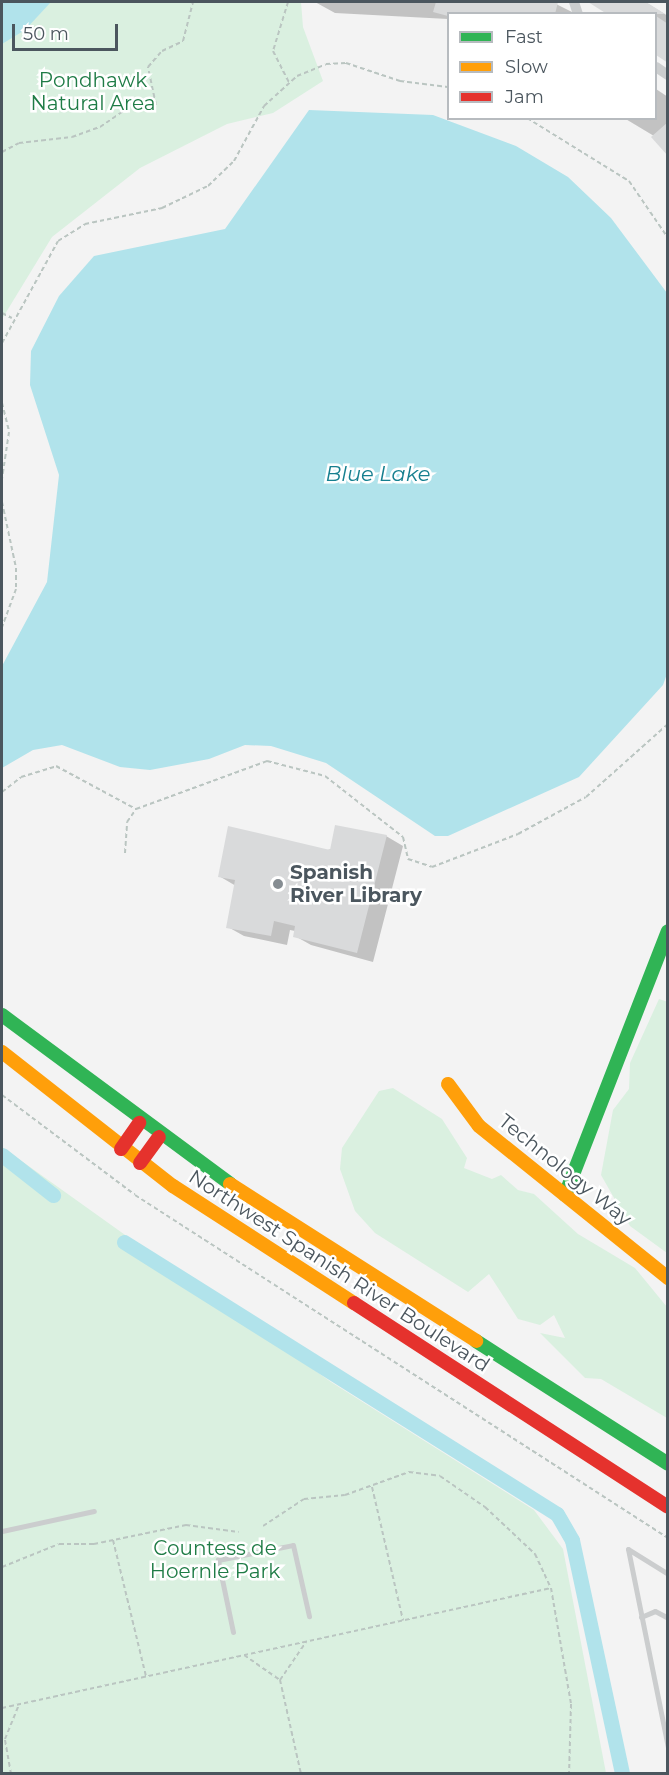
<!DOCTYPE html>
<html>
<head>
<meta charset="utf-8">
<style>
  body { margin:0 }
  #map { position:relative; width:669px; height:1775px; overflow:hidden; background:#f3f3f3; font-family:Montserrat,sans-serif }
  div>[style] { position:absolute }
  .green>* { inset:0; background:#daf0e0 }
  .water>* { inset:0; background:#b1e3eb }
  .shadow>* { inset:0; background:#0003 }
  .canal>* { height:15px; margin:-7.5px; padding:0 7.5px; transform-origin:7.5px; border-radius:7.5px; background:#b1e3eb }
  .building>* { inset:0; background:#d9dadb }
  .path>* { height:2px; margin-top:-1px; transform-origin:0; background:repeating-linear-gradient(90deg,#bac5c1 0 4.5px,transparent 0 7.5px) }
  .lane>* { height:5px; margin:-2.5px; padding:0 2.5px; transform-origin:2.5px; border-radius:2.5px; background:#cbcdce }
  .street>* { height:10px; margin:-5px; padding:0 5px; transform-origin:5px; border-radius:5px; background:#cbcdce }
  .fast>* { height:14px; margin:-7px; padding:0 7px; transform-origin:7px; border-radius:7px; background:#30b455 }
  .slow>* { height:14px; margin:-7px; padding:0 7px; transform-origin:7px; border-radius:7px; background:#ff9f0a }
  .jam>* { height:14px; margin:-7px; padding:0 7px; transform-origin:7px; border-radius:7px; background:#e5322d }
  .dots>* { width:16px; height:16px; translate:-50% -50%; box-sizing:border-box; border:3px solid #fff; border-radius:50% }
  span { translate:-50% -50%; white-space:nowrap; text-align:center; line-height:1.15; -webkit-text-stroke:5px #fff; paint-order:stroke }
  .park-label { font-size:20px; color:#1f7c46 }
  .poi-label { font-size:20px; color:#4b565e; font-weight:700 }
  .left { translate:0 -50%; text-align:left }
  .street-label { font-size:20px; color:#4b565e }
  .water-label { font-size:21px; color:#167f8f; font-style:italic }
  .frame { position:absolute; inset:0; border:3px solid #4b565e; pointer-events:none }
  .legend { position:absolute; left:447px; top:12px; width:210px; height:108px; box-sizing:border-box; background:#fff; border:2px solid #b7bbbf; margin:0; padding:8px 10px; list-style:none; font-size:18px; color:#4b565e }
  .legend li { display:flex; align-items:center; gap:12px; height:30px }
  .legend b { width:30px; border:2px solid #b7bbbf }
  .scale { position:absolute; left:12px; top:24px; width:106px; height:27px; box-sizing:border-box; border:3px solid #4b565e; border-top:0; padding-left:8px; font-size:18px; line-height:21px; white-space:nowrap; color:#4b565e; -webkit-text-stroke:4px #fff; paint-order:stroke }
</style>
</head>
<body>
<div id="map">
  <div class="green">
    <i style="clip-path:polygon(2px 2px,301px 2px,303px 27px,323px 81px,273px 113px,227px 124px,140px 168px,52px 237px,2px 319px)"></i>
    <i style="clip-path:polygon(659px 999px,668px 1002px,667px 1253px,630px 1226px,601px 1175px,613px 1110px,629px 1089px,630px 1063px)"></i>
    <i style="clip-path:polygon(393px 1088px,442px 1119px,467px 1158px,464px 1168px,492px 1179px,501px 1175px,518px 1190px,534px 1194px,578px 1234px,635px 1268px,667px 1307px,667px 1418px,601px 1379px,585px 1378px,540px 1333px,565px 1338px,554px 1315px,540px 1325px,518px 1319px,489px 1274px,468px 1292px,375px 1233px,355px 1211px,340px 1169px,342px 1148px,379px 1091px)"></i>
    <i style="clip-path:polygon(2px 1147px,331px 1382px,534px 1510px,563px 1549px,606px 1773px,2px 1773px)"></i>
  </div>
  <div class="water">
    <i style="clip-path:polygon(2px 2px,51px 2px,25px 30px,2px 44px)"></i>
    <i style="clip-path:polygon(309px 110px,433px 115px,516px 146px,568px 177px,611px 218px,667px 293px,668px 671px,663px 685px,579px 777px,448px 836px,435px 836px,326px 763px,271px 746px,245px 745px,209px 759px,150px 770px,120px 767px,62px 745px,33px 750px,2px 768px,2px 666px,47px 582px,59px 475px,30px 385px,31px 351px,59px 296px,94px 256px,225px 229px)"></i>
  </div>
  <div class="shadow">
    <i style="clip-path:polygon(315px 2px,552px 2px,576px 14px,448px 14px,448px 19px,335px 13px)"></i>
    <i style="clip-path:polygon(603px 2px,645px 2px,668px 16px,668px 61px,656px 53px,656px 14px,600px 7px)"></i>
    <i style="clip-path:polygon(656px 89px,668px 97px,668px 154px,654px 136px,624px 118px,656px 118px)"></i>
    <i style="clip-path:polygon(386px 836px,403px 846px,373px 962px,311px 945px,295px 936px,295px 931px,290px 930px,287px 945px,244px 936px,228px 927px,236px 886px,219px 876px)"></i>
  </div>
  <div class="canal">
    <i style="left:2px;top:1155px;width:65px;rotate:38.1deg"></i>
    <i style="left:124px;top:1242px;width:511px;rotate:32.14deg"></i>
    <i style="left:557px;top:1514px;width:30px;rotate:60deg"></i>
    <i style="left:572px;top:1540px;width:239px;rotate:77.9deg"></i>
  </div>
  <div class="building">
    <i style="clip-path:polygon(436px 2px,558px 2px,555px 14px,448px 16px,433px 12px)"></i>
    <i style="clip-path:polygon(588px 2px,646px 2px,665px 14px,607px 14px)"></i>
    <i style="clip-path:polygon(656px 16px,668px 24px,668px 63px,656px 55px)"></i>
    <i style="clip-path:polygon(668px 122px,668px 156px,651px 137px)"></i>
    <i style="clip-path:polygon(335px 825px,387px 835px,357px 953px,293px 937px,295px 926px,274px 921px,271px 936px,226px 928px,235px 880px,218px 877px,228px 826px,330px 850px)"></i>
  </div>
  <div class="path">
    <i style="left:288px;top:2px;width:51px;rotate:107deg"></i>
    <i style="left:273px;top:51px;width:35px;rotate:63deg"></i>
    <i style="left:527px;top:118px;width:120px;rotate:31.7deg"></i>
    <i style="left:629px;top:181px;width:69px;rotate:55.6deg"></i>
    <i style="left:2px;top:152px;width:19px;rotate:-28deg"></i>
    <i style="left:19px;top:143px;width:53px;rotate:-6.5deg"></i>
    <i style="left:72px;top:137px;width:30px;rotate:-20deg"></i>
    <i style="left:100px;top:127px;width:46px;rotate:-34.4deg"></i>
    <i style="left:138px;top:101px;width:18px;rotate:13deg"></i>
    <i style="left:156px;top:105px;width:39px;rotate:-102deg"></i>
    <i style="left:148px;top:67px;width:21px;rotate:-49deg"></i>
    <i style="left:162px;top:51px;width:23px;rotate:-25deg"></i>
    <i style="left:183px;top:41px;width:40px;rotate:-75.6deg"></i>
    <i style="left:2px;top:313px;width:11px;rotate:27deg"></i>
    <i style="left:2px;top:343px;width:116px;rotate:-61.2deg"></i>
    <i style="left:58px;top:241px;width:32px;rotate:-32deg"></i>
    <i style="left:85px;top:224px;width:79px;rotate:-11.7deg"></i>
    <i style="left:162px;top:208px;width:51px;rotate:-25.6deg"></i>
    <i style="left:208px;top:186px;width:36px;rotate:-44deg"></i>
    <i style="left:234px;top:161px;width:63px;rotate:-61.4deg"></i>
    <i style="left:264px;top:106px;width:45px;rotate:-42.3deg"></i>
    <i style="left:297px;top:76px;width:31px;rotate:-22deg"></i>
    <i style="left:326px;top:64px;width:20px;rotate:-3deg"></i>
    <i style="left:346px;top:63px;width:57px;rotate:18.4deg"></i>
    <i style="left:400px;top:81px;width:48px;rotate:7.1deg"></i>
    <i style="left:2px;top:403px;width:30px;rotate:76deg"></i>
    <i style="left:9px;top:432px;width:48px;rotate:98.5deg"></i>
    <i style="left:2px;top:502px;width:67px;rotate:78deg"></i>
    <i style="left:16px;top:568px;width:21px;rotate:90deg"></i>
    <i style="left:16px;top:589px;width:40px;rotate:110.2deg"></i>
    <i style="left:2px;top:792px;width:24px;rotate:-38deg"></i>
    <i style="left:21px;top:777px;width:37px;rotate:-17deg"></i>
    <i style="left:56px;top:766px;width:91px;rotate:28.3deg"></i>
    <i style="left:125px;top:853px;width:31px;rotate:-86deg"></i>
    <i style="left:127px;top:822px;width:16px;rotate:-55deg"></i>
    <i style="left:136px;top:809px;width:140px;rotate:-20.1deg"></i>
    <i style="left:267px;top:761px;width:60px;rotate:14.5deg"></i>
    <i style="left:325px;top:776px;width:99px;rotate:38deg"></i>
    <i style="left:403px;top:837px;width:23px;rotate:77deg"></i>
    <i style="left:408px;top:859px;width:25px;rotate:18deg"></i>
    <i style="left:432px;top:867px;width:92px;rotate:-21deg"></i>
    <i style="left:518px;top:834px;width:77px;rotate:-28.6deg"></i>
    <i style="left:586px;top:797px;width:110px;rotate:-41.7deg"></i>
    <i style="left:2px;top:1095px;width:166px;rotate:36.9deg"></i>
    <i style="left:135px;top:1195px;width:634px;rotate:32.76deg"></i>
    <i style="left:372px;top:1487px;width:137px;rotate:76.9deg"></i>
    <i style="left:263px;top:1526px;width:49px;rotate:-33.4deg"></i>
    <i style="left:304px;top:1499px;width:41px;rotate:-5.6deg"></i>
    <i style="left:345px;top:1495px;width:68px;rotate:-19.8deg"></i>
    <i style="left:409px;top:1472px;width:31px;rotate:7deg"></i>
    <i style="left:440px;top:1476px;width:55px;rotate:34.6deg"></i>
    <i style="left:485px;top:1507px;width:69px;rotate:43.2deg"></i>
    <i style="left:535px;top:1554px;width:38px;rotate:65deg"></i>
    <i style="left:551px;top:1588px;width:118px;rotate:80.2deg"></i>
    <i style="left:571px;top:1704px;width:70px;rotate:91.6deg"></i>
    <i style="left:113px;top:1540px;width:140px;rotate:76.4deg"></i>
    <i style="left:2px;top:1567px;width:61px;rotate:-22deg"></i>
    <i style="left:59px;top:1544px;width:35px"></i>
    <i style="left:94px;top:1544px;width:94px;rotate:-11.7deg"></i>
    <i style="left:186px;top:1525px;width:53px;rotate:7.5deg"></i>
    <i style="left:244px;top:1655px;width:44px;rotate:34.8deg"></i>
    <i style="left:280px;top:1680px;width:46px;rotate:-55.6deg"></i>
    <i style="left:280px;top:1680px;width:96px;rotate:77.4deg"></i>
    <i style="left:2px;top:1708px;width:562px;rotate:-12.33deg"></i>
    <i style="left:11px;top:1774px;width:36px;rotate:-100deg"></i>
    <i style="left:5px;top:1739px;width:38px;rotate:-68deg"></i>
  </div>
  <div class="lane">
    <i style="left:2px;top:1531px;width:94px;rotate:-12.3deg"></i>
    <i style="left:668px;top:1574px;width:47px;rotate:-148deg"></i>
    <i style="left:628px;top:1549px;width:203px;rotate:78.6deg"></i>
    <i style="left:641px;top:1617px;width:15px;rotate:-23deg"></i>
    <i style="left:655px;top:1611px;width:15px;rotate:28deg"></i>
    <i style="left:233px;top:1632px;width:74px;rotate:-101.8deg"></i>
    <i style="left:218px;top:1560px;width:76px;rotate:-11.3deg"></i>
    <i style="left:293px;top:1545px;width:73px;rotate:77.3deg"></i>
  </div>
  <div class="street">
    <i style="left:574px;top:2px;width:13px;rotate:72deg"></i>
    <i style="left:656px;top:67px;width:14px;rotate:34deg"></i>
  </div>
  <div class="fast">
    <i style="left:2px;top:1015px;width:284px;rotate:36.5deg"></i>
    <i style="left:565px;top:1195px;width:283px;rotate:-68.7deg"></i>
    <i style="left:476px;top:1341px;width:228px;rotate:32.6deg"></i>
  </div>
  <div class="slow">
    <i style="left:2px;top:1052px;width:217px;rotate:38.1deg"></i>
    <i style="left:173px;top:1186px;width:216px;rotate:32.9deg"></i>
    <i style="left:448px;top:1084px;width:52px;rotate:53.6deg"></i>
    <i style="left:479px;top:1126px;width:243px;rotate:38.8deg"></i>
    <i style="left:230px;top:1184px;width:292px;rotate:32.5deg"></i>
  </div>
  <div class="jam">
    <i style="left:121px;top:1149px;width:32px;rotate:-55deg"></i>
    <i style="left:140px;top:1163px;width:32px;rotate:-54deg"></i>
    <i style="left:354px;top:1303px;width:374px;rotate:33deg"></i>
  </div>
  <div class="dots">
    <i style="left:278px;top:884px;background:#868d92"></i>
  </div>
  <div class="park-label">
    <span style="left:93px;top:92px">Pondhawk<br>Natural Area</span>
    <span style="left:215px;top:1560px">Countess de<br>Hoernle Park</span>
  </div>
  <div class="poi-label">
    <span class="left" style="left:290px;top:884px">Spanish<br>River Library</span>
  </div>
  <div class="street-label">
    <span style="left:565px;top:1170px;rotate:39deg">Technology Way</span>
    <span style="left:339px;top:1271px;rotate:33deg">Northwest Spanish River Boulevard</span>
  </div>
  <div class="water-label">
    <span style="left:378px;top:474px">Blue Lake</span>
  </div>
  <div class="frame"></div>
  <ul class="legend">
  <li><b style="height:8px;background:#30b455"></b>Fast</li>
  <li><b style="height:8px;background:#ff9f0a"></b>Slow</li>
  <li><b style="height:8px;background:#e5322d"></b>Jam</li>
  </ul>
  <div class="scale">50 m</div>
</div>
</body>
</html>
